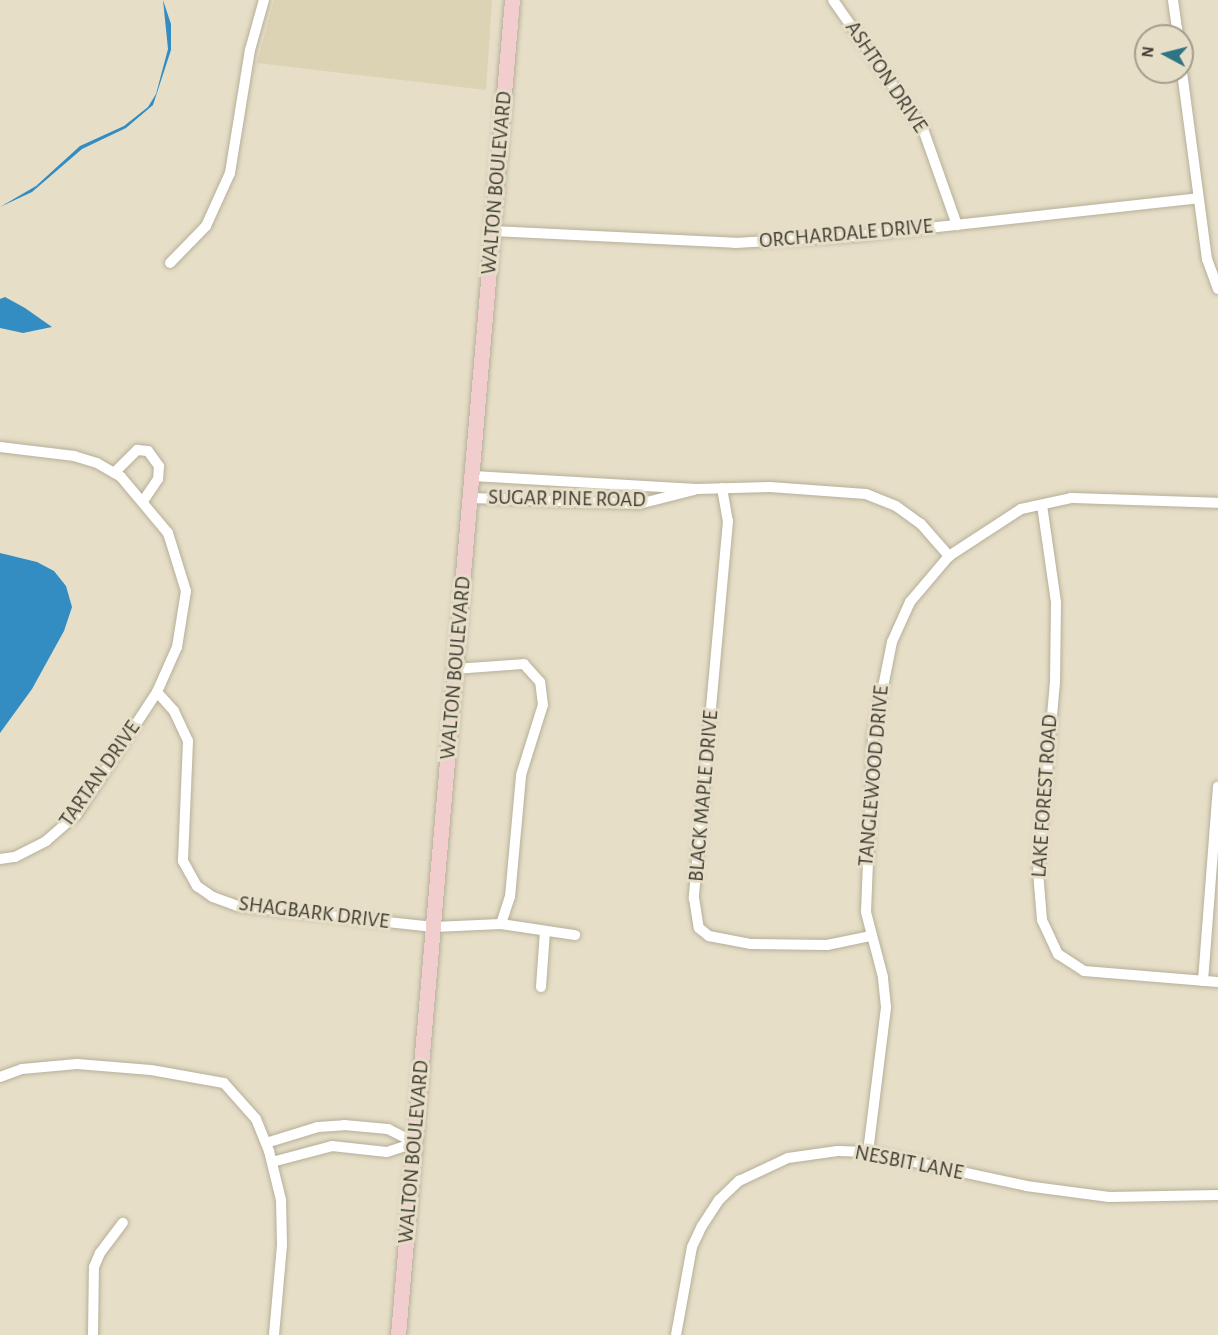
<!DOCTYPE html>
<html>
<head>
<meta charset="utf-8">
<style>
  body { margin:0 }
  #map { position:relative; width:1218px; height:1335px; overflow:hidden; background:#e6dec7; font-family:"Alegreya Sans",sans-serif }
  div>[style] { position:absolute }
  .built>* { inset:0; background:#dcd3b4 }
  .water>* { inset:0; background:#348dc2 }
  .roads { filter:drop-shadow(0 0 2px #b6af99) drop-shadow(0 0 2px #b6af99) }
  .minor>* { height:10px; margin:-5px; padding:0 5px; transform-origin:5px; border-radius:5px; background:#fff }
  .secondary>* { height:15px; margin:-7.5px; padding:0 7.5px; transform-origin:7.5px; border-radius:7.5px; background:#f1cecd }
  span { translate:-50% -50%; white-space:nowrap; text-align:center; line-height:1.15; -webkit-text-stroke:6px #e6dec7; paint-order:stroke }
  .street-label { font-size:21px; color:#403d34 }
  .north { position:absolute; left:1134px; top:24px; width:60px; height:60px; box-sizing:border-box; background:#e6dec7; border:2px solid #a49e8c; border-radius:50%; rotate:277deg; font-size:16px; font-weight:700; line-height:24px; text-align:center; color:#403d34 }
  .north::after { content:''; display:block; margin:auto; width:21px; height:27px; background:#2f7482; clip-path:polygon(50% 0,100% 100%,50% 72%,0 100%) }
</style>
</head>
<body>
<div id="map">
  <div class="built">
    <i style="clip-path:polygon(274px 0,492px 0,486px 90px,257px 63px)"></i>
  </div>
  <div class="water">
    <i style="clip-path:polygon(163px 0,171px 24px,171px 50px,153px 105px,126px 128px,82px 149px,32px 192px,0 207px,36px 186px,80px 146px,124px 126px,148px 107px,156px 94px,168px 49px)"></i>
    <i style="clip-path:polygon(5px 297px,25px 308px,52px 327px,23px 333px,0 328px,0 299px)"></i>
    <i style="clip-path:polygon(0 553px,37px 562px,54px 571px,66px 586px,72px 607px,64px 631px,32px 689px,0 733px)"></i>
  </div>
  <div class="roads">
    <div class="minor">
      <i style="left:833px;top:0;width:157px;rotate:55.1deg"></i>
      <i style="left:923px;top:129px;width:102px;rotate:70.5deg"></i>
      <i style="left:1173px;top:0;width:36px;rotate:82deg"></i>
      <i style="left:1182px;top:72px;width:189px;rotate:82.4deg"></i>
      <i style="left:1207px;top:259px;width:32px;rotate:70deg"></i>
      <i style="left:493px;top:231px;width:242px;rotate:2.8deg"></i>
      <i style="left:735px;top:243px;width:121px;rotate:-3.3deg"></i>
      <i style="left:856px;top:236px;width:344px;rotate:-6.3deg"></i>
      <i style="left:170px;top:263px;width:52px;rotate:-45.8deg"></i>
      <i style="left:206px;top:226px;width:58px;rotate:-65.6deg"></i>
      <i style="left:230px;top:173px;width:125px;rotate:-80.8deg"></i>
      <i style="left:250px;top:50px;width:52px;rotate:-74.4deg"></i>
      <i style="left:0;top:447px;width:75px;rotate:6.9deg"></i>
      <i style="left:74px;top:456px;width:24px;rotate:17deg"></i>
      <i style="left:97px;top:463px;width:28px;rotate:30deg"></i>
      <i style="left:121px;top:477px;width:73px;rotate:50deg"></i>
      <i style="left:168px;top:533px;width:61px;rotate:72.8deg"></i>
      <i style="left:186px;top:591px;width:57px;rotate:99.1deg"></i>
      <i style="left:177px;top:647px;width:49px;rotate:114deg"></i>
      <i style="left:157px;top:692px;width:25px;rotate:48deg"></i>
      <i style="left:174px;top:711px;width:33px;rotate:65deg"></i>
      <i style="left:188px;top:741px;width:120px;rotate:92.4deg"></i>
      <i style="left:183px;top:861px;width:29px;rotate:61deg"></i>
      <i style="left:197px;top:886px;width:19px;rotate:35deg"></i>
      <i style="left:213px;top:897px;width:27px;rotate:20deg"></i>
      <i style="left:238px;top:906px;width:197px;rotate:6.1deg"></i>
      <i style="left:434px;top:927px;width:67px;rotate:-2.6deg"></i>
      <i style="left:501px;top:924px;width:28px;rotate:-72deg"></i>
      <i style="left:510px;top:897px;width:122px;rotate:-84.8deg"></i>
      <i style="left:521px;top:775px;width:73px;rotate:-72.6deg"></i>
      <i style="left:543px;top:705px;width:23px;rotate:-97deg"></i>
      <i style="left:540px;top:682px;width:24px;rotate:-132deg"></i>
      <i style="left:524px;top:664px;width:68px;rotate:175.8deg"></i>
      <i style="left:114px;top:473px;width:33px;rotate:-45deg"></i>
      <i style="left:137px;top:450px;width:11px;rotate:5deg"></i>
      <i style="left:148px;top:451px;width:19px;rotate:54deg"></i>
      <i style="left:159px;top:466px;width:13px;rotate:94deg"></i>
      <i style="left:158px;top:479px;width:25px;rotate:124deg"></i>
      <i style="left:473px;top:476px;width:224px;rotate:3.3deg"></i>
      <i style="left:697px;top:489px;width:73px;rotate:-1.6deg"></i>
      <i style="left:770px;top:487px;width:96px;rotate:4.2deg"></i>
      <i style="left:866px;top:494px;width:32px;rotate:22deg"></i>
      <i style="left:896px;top:506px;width:31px;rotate:36deg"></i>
      <i style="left:921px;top:524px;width:43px;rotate:48.8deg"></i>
      <i style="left:722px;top:488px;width:34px;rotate:80deg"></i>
      <i style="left:728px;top:521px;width:379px;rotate:95.2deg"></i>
      <i style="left:694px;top:898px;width:30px;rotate:81deg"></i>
      <i style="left:699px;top:928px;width:13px;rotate:39deg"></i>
      <i style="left:709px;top:936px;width:43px;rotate:10.8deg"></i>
      <i style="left:751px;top:944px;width:76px;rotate:0.8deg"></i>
      <i style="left:827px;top:945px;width:45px;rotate:-11.6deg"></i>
      <i style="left:471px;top:498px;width:168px;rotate:2deg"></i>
      <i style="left:639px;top:504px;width:57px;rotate:-14.3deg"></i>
      <i style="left:1042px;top:505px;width:98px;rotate:81.8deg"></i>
      <i style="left:1056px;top:602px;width:80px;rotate:90.7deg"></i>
      <i style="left:1055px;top:682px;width:191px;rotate:95.1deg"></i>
      <i style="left:1038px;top:872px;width:48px;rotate:85.2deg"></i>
      <i style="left:1042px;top:920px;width:38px;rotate:65deg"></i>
      <i style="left:1058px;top:954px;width:31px;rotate:33deg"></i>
      <i style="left:1084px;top:971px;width:134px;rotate:4.7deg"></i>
      <i style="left:0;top:859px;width:15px;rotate:-8deg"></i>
      <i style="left:15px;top:857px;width:35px;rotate:-27deg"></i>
      <i style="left:46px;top:841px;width:40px;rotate:-41deg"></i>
      <i style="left:76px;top:815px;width:147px;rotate:-56.6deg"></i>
      <i style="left:501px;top:924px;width:75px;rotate:8.5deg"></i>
      <i style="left:1203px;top:981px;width:195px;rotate:-85.6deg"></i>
      <i style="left:541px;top:987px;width:56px;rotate:-85.9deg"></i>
      <i style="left:0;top:1077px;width:23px;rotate:-20deg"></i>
      <i style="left:22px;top:1069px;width:55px;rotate:-5.2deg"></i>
      <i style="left:77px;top:1064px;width:74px;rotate:4.6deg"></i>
      <i style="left:151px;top:1070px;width:74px;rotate:10.1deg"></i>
      <i style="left:224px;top:1083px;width:48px;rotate:48.4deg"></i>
      <i style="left:256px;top:1119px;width:35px;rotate:68deg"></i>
      <i style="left:269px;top:1151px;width:50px;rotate:76.2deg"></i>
      <i style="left:281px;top:1200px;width:45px;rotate:88.7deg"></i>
      <i style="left:282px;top:1245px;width:90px;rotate:95.1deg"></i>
      <i style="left:266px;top:1143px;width:54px;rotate:-17.1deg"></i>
      <i style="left:318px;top:1127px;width:26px;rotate:-4deg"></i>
      <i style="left:344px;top:1125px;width:44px;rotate:5.2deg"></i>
      <i style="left:388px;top:1129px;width:30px;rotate:27deg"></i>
      <i style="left:868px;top:1152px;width:146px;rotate:-82.9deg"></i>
      <i style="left:886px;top:1007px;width:30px;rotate:-96deg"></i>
      <i style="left:883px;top:977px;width:67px;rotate:-104.7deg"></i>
      <i style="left:866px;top:912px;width:175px;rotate:-87.7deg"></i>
      <i style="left:873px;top:737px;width:97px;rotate:-78.7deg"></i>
      <i style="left:892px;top:642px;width:44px;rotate:-65.8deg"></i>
      <i style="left:910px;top:602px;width:60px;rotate:-49.7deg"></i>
      <i style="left:949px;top:556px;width:86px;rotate:-33.1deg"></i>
      <i style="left:1021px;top:509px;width:51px;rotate:-12.4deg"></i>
      <i style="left:1071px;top:498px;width:147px;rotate:1.9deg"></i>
      <i style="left:272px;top:1162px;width:62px;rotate:-14.9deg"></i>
      <i style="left:332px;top:1146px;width:55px;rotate:6.2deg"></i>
      <i style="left:387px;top:1152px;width:29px;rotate:-18deg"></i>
      <i style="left:93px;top:1335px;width:68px;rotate:-89.2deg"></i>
      <i style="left:94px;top:1267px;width:15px;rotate:-67deg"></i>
      <i style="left:100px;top:1253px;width:38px;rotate:-53deg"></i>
      <i style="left:676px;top:1335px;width:89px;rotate:-79.7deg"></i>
      <i style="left:692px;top:1247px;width:23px;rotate:-65deg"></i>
      <i style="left:702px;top:1226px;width:31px;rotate:-57deg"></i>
      <i style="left:719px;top:1200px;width:28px;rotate:-44deg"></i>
      <i style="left:739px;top:1181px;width:54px;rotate:-25.1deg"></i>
      <i style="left:788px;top:1158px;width:50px;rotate:-8deg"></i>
      <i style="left:838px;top:1151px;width:30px;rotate:2deg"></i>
      <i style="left:868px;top:1152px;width:162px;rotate:12.1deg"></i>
      <i style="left:1026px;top:1186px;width:84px;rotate:7.5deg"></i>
      <i style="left:1109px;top:1197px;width:109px;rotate:-1.1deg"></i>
    </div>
    <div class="secondary">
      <i style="left:398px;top:1335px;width:1340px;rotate:-85.12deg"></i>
    </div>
  </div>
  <div class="street-label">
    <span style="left:886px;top:77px;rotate:56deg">ASHTON DRIVE</span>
    <span style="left:497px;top:183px;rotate:-85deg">WALTON BOULEVARD</span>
    <span style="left:846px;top:234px;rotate:-5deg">ORCHARDALE DRIVE</span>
    <span style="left:567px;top:499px;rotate:1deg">SUGAR PINE ROAD</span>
    <span style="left:456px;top:668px;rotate:-85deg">WALTON BOULEVARD</span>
    <span style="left:100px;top:774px;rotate:-55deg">TARTAN DRIVE</span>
    <span style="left:874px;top:776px;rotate:-85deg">TANGLEWOOD DRIVE</span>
    <span style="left:704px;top:796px;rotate:-85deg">BLACK MAPLE DRIVE</span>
    <span style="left:1045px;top:796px;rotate:-86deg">LAKE FOREST ROAD</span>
    <span style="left:314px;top:913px;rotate:7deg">SHAGBARK DRIVE</span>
    <span style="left:414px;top:1152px;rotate:-85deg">WALTON BOULEVARD</span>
    <span style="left:909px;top:1163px;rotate:11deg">NESBIT LANE</span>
  </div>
  <div class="north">N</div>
</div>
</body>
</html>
